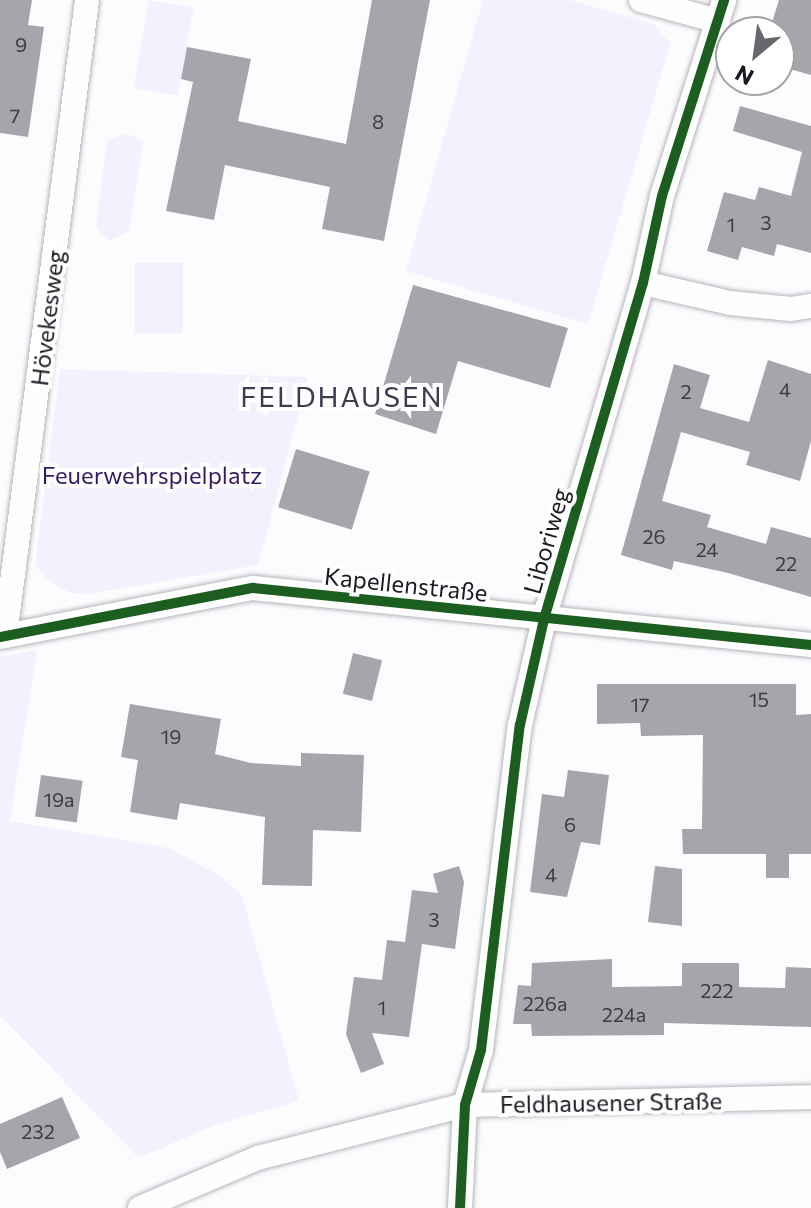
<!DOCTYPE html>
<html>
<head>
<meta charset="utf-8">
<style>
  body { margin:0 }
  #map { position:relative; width:811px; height:1208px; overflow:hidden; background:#fcfbfe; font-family:Commissioner,sans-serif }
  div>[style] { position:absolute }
  .green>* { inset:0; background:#f3f1fd; transform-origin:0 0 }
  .building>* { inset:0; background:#a7a5ab; transform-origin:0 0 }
  .roads { filter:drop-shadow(0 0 2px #b7b5bb) drop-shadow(0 0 2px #b7b5bb) }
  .minor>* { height:24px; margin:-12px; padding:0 12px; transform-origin:12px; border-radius:12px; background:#fffeff }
  .cycleway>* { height:10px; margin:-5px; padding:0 5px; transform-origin:5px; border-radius:5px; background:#1b5e20 }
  span { translate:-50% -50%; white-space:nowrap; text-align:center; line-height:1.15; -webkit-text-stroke:8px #fff; paint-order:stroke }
  .number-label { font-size:20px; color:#3d3b44 }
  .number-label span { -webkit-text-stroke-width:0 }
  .street-label { font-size:24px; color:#1a1821 }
  .park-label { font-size:24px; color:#351b64 }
  .quarter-label { font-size:28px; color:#3f3b50; letter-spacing:2px }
  .north { position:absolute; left:715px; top:16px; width:80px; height:80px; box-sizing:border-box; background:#fff; border:2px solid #a3a3a6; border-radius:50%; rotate:209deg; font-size:22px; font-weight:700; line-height:32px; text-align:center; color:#1a1821 }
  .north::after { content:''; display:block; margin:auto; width:28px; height:36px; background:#69676e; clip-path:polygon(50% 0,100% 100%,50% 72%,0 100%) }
</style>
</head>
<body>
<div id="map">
  <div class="green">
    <i style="left:149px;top:0;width:45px;height:89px;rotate:10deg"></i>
    <i style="clip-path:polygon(483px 0,569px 0,654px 24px,670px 44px,588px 324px,406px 271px)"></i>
    <i style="clip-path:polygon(127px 134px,143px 141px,129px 232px,108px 241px,96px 227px,107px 140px)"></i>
    <i style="left:135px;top:263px;width:48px;height:70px"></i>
    <i style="clip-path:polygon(60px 369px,308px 377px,258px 565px,88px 594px,71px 593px,49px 581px,35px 565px)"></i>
    <i style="clip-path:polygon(37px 650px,10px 821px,168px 848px,219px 875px,242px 896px,299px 1101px,217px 1124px,139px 1158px,0 1015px,0 657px)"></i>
  </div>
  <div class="building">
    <i style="clip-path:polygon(0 0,32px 0,28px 25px,44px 27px,28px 137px,0 133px)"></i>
    <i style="clip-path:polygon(372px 0,430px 0,384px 241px,322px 229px,330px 187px,225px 165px,214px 220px,166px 211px,193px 82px,181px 79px,187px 47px,251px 59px,238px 121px,346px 144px)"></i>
    <i style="clip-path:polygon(779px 0,811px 0,811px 75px,779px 66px,779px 32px,769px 32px)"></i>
    <i style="clip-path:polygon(740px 106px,811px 126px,811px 253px,777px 244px,774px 256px,742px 247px,738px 260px,707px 251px,724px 192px,755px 200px,759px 187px,791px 196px,802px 152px,733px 131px)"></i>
    <i style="clip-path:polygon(413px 285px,568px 328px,550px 388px,458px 361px,436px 434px,375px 414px)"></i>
    <i style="clip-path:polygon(768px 360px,811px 374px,811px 441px,800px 481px,746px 465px,750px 452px,681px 432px,662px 501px,711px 515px,707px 527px,766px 544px,771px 527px,811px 538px,811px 597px,728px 573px,674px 561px,672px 570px,621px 555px,674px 364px,710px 375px,700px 408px,749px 422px)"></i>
    <i style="left:296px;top:449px;width:77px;height:61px;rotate:17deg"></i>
    <i style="left:353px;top:653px;width:30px;height:42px;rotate:14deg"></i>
    <i style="clip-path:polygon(597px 684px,796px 684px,796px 715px,811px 714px,811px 854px,789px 854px,789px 878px,766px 878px,766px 854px,683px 854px,682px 829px,702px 829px,703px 735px,641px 736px,640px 723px,597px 724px)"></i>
    <i style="clip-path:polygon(130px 704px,221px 719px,215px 754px,251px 763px,301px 766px,301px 753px,364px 755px,361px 832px,313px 830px,312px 886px,262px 885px,265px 817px,180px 803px,177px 820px,130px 812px,138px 760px,121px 757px)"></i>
    <i style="clip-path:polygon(568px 770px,609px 775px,600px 845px,581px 842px,567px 897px,530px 892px,542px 794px,564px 797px)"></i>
    <i style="left:41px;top:775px;width:42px;height:42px;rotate:8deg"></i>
    <i style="clip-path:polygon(459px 866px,464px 882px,455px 949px,422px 944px,409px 1037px,372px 1033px,384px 1064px,361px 1073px,346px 1034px,354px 977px,382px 980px,387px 940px,405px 942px,412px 890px,438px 893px,433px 874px)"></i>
    <i style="clip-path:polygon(655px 866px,682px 869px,682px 926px,648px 922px)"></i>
    <i style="clip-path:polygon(612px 959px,612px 987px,682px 986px,682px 963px,739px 963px,739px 987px,785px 988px,786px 967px,811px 968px,811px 1027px,664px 1023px,664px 1035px,532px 1036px,531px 1024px,513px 1024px,518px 985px,531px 986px,532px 963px)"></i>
    <i style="clip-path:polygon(62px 1097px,80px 1138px,7px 1169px,0 1152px,0 1124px)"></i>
  </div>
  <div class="roads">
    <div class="minor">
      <i style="left:641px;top:0;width:80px;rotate:15.3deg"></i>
      <i style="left:643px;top:283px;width:89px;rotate:12.9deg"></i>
      <i style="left:730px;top:303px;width:61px;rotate:5.6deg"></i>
      <i style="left:791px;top:309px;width:20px;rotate:-9deg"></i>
      <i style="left:5px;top:636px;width:641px;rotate:-82.65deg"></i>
      <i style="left:0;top:637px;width:258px;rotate:-11deg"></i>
      <i style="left:253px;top:588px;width:561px;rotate:5.83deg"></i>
      <i style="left:140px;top:1208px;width:128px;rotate:-23deg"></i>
      <i style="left:258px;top:1158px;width:214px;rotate:-14.4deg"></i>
      <i style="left:465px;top:1105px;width:346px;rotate:-1.3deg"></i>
      <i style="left:460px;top:1208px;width:103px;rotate:-87.2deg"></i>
      <i style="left:465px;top:1105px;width:57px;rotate:-73.8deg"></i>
      <i style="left:481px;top:1050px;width:327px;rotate:-83.2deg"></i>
      <i style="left:520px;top:725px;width:109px;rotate:-77.2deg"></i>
      <i style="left:544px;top:619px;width:350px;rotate:-73.6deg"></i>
      <i style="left:643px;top:283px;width:89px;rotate:-77.7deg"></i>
      <i style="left:662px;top:196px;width:206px;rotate:-72.4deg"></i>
    </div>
  </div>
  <div class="cycleway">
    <i style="left:0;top:637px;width:258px;rotate:-11deg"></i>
    <i style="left:253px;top:588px;width:561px;rotate:5.83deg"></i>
    <i style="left:460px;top:1208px;width:103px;rotate:-87.2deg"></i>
    <i style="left:465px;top:1105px;width:57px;rotate:-73.8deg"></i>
    <i style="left:481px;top:1050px;width:327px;rotate:-83.2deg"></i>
    <i style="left:520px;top:725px;width:109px;rotate:-77.2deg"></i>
    <i style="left:544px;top:619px;width:350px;rotate:-73.6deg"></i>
    <i style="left:643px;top:283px;width:89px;rotate:-77.7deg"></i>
    <i style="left:662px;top:196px;width:206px;rotate:-72.4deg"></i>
  </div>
  <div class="number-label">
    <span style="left:21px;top:44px">9</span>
    <span style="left:15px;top:115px">7</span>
    <span style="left:378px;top:121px">8</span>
    <span style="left:766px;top:222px">3</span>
    <span style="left:731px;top:224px">1</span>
    <span style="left:785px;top:389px">4</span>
    <span style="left:686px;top:391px">2</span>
    <span style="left:654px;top:536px">26</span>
    <span style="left:707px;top:549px">24</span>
    <span style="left:786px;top:563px">22</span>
    <span style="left:759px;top:699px">15</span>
    <span style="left:640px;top:704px">17</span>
    <span style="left:171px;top:736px">19</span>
    <span style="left:59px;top:799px">19a</span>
    <span style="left:570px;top:824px">6</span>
    <span style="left:551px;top:874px">4</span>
    <span style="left:434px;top:919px">3</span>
    <span style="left:717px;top:990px">222</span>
    <span style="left:545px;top:1003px">226a</span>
    <span style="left:382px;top:1007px">1</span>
    <span style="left:624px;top:1014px">224a</span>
    <span style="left:38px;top:1131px">232</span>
  </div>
  <div class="street-label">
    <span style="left:47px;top:318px;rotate:-83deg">Hövekesweg</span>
    <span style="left:546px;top:541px;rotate:-74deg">Liboriweg</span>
    <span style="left:406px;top:584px;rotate:6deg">Kapellenstraße</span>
    <span style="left:611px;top:1102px;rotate:-1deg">Feldhausener Straße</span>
  </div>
  <div class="park-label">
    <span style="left:152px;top:475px">Feuerwehrspielplatz</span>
  </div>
  <div class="quarter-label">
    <span style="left:342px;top:396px">FELDHAUSEN</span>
  </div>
  <div class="north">N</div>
</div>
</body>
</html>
